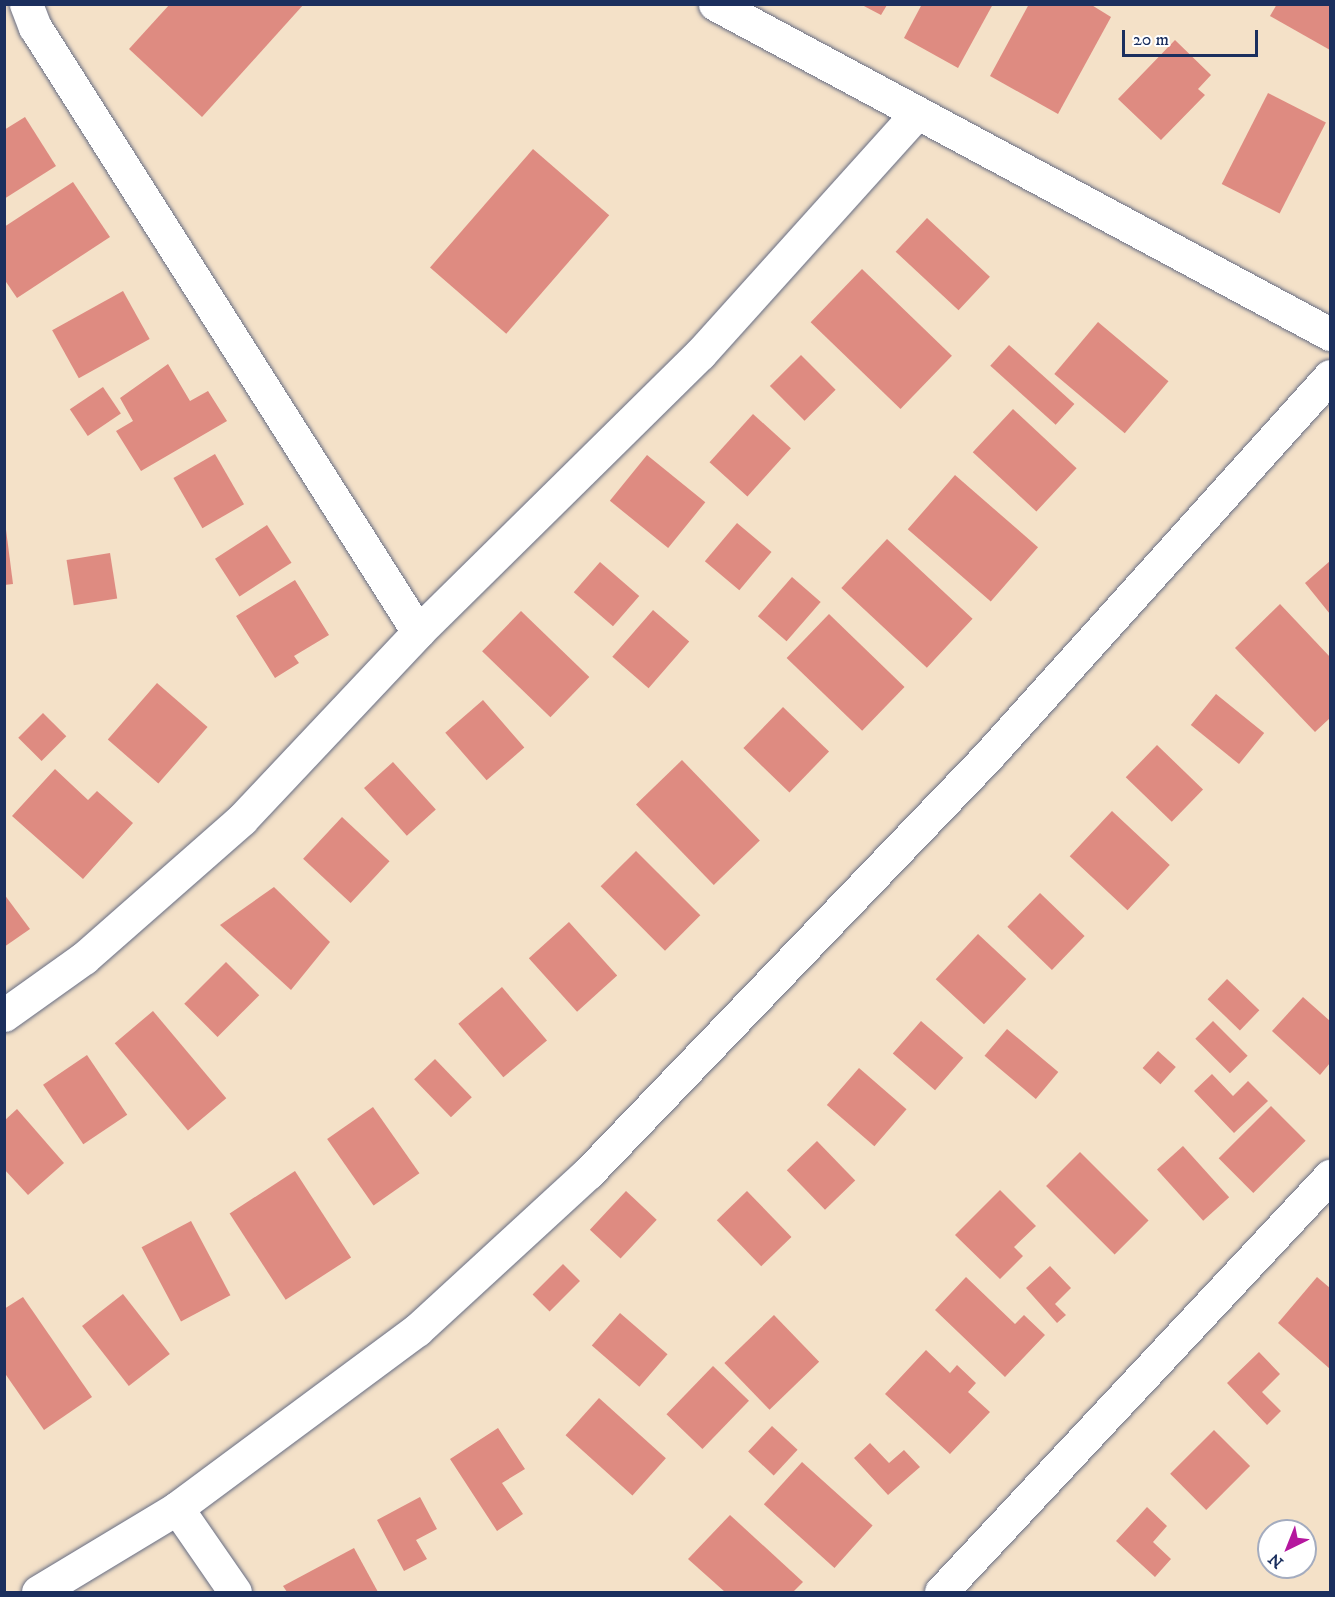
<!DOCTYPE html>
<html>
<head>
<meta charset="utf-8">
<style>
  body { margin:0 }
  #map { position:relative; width:1335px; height:1597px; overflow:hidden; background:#f4e1c8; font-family:"IM FELL DW Pica",serif }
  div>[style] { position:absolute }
  .building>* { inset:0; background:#de8b81; transform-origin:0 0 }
  .roads { filter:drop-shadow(0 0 2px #676d83) drop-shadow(0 0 2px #676d83) }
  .street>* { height:33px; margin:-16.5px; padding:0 16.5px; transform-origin:16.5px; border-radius:16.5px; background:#fff }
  span { translate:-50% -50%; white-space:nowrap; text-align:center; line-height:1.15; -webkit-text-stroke:5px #fff; paint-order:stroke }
  .frame { position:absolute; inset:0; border:6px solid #1b2f5e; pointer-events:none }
  .north { position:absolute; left:1257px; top:1519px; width:60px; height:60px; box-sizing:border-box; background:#fff; border:2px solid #a4acbf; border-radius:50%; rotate:223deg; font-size:16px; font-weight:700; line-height:24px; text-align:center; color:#1b2f5e }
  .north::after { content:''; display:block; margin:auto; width:21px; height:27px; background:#b5179e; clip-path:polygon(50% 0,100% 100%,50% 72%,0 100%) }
  .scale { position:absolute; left:1122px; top:30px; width:136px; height:27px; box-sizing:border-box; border:3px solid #1b2f5e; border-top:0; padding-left:8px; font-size:18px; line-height:21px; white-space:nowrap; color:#1b2f5e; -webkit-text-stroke:4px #fff; paint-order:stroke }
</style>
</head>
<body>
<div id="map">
  <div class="building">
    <i style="clip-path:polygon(170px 4px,304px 4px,202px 117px,129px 49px)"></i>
    <i style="clip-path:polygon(922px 4px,993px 4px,958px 68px,904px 38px)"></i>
    <i style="clip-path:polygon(1029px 4px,1090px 4px,1111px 17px,1058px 114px,990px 76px)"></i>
    <i style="clip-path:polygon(1277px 4px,1330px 4px,1330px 50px,1270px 16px)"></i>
    <i style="clip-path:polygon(862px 5px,887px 5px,881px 15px)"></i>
    <i style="clip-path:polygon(1175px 40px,1211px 75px,1198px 89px,1205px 95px,1161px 140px,1118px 99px)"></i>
    <i style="left:1268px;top:93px;width:65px;height:102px;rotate:27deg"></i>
    <i style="clip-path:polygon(25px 117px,56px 166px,4px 199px,4px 130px)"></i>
    <i style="left:533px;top:149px;width:101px;height:157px;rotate:41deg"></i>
    <i style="clip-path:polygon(73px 182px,110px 237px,17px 298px,4px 279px,4px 227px)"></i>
    <i style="left:927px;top:218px;width:86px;height:46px;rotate:43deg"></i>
    <i style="left:862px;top:269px;width:125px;height:74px;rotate:44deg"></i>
    <i style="left:123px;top:291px;width:55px;height:81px;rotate:61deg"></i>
    <i style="left:1098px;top:322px;width:92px;height:68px;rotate:40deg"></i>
    <i style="left:1009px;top:345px;width:88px;height:28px;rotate:42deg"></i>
    <i style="left:801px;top:355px;width:49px;height:44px;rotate:45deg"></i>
    <i style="clip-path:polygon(168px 364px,190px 401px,208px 391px,227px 421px,141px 471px,116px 431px,133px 421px,120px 398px)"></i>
    <i style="left:103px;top:387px;width:32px;height:40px;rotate:56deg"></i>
    <i style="left:1013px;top:409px;width:87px;height:59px;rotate:43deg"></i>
    <i style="left:753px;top:414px;width:51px;height:65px;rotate:42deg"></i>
    <i style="left:215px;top:454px;width:58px;height:48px;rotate:60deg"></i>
    <i style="left:647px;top:455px;width:75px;height:59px;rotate:39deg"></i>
    <i style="left:955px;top:475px;width:110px;height:72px;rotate:41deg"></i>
    <i style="clip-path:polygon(4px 514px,13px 584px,4px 585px)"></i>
    <i style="left:737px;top:523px;width:45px;height:50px;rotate:40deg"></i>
    <i style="left:267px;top:525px;width:45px;height:62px;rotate:57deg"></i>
    <i style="left:887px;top:539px;width:117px;height:67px;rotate:43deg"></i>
    <i style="left:110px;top:553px;width:46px;height:44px;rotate:81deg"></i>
    <i style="clip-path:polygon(1330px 561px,1330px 614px,1305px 583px)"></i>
    <i style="left:600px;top:562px;width:52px;height:40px;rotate:41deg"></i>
    <i style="left:792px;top:577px;width:38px;height:52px;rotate:41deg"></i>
    <i style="clip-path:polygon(295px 580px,329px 635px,294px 656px,299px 663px,275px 678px,236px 616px)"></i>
    <i style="clip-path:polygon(1280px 604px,1330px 657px,1330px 718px,1315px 732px,1235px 648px)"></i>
    <i style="left:653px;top:610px;width:48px;height:62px;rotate:41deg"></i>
    <i style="left:521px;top:611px;width:95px;height:56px;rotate:44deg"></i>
    <i style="left:829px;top:614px;width:105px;height:61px;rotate:44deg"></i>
    <i style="left:157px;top:683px;width:67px;height:75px;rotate:41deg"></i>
    <i style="left:1216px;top:694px;width:62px;height:40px;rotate:39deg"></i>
    <i style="left:483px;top:700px;width:63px;height:50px;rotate:49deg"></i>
    <i style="left:783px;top:707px;width:64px;height:57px;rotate:44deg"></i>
    <i style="left:43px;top:713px;width:33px;height:35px;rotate:45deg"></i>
    <i style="left:1157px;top:745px;width:64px;height:45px;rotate:44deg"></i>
    <i style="left:682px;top:760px;width:112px;height:64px;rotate:46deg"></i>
    <i style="left:393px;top:762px;width:64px;height:39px;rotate:48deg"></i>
    <i style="clip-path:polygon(55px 769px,88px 800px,97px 791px,133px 823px,83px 879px,12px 816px)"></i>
    <i style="left:1112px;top:811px;width:79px;height:62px;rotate:43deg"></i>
    <i style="left:342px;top:817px;width:65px;height:57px;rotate:43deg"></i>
    <i style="left:636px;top:851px;width:91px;height:50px;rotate:45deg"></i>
    <i style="clip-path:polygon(274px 887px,330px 942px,291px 990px,220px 925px)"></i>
    <i style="left:1040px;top:893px;width:62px;height:47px;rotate:44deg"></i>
    <i style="clip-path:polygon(4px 894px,30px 929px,4px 947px)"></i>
    <i style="left:569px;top:922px;width:72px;height:54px;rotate:48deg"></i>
    <i style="left:978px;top:934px;width:66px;height:62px;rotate:43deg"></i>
    <i style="left:226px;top:962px;width:47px;height:59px;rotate:45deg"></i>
    <i style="left:1227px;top:979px;width:45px;height:28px;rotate:44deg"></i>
    <i style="left:502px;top:987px;width:70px;height:57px;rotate:50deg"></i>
    <i style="clip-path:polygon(1303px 997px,1330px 1021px,1330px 1063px,1320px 1075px,1272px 1031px)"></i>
    <i style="left:153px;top:1011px;width:114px;height:50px;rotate:50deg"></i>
    <i style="left:921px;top:1021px;width:56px;height:43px;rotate:41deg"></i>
    <i style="left:1213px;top:1021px;width:49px;height:25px;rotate:45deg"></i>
    <i style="left:1007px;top:1029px;width:67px;height:35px;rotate:40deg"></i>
    <i style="left:1158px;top:1051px;width:24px;height:23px;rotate:42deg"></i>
    <i style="left:87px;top:1055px;width:72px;height:53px;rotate:56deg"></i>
    <i style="left:435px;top:1059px;width:53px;height:29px;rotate:46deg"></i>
    <i style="left:859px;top:1068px;width:63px;height:49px;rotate:41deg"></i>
    <i style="clip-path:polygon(1212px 1074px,1233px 1096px,1248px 1081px,1268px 1101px,1234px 1133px,1194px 1091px)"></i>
    <i style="left:1271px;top:1106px;width:49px;height:74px;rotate:45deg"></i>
    <i style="left:373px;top:1107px;width:81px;height:56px;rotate:55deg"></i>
    <i style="clip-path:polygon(17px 1109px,64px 1163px,28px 1195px,4px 1169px,4px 1121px)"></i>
    <i style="left:817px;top:1141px;width:55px;height:42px;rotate:46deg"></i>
    <i style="left:1183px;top:1146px;width:69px;height:35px;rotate:48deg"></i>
    <i style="left:1080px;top:1152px;width:97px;height:48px;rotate:45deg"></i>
    <i style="left:295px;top:1171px;width:103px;height:78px;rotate:57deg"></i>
    <i style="clip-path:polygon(1000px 1190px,1036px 1226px,1014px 1247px,1023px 1256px,1000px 1279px,955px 1235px)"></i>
    <i style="left:626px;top:1191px;width:42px;height:53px;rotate:43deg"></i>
    <i style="left:747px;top:1191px;width:64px;height:42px;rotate:46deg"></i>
    <i style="left:191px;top:1221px;width:84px;height:56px;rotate:62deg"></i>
    <i style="left:563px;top:1264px;width:24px;height:43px;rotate:45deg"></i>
    <i style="clip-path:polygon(1050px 1266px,1071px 1288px,1055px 1304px,1066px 1315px,1057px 1323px,1026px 1288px)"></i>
    <i style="clip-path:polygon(966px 1277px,1015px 1324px,1024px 1315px,1045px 1335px,1005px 1377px,935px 1310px)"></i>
    <i style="clip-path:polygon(1317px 1277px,1330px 1288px,1330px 1369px,1278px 1323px)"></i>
    <i style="left:123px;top:1294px;width:76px;height:52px;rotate:52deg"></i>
    <i style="clip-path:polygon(23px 1297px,92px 1397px,44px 1430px,4px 1372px,4px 1309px)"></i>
    <i style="left:620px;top:1313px;width:63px;height:43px;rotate:41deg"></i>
    <i style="left:774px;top:1315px;width:65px;height:69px;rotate:46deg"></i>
    <i style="clip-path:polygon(926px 1350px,950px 1373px,957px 1365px,976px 1383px,968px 1392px,990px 1412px,950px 1454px,885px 1394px)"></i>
    <i style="clip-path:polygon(1259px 1352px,1280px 1374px,1262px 1392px,1281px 1411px,1267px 1425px,1227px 1383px)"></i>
    <i style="left:713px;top:1366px;width:50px;height:67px;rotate:44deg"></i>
    <i style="left:599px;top:1398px;width:90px;height:50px;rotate:42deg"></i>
    <i style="left:772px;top:1426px;width:35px;height:35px;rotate:43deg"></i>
    <i style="clip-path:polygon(498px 1428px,525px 1469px,502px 1483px,523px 1514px,497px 1531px,450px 1459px)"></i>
    <i style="left:1214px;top:1430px;width:51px;height:62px;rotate:45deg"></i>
    <i style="clip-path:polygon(870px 1443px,889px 1463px,904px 1450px,920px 1467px,888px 1495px,854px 1458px)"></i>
    <i style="left:802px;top:1462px;width:95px;height:57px;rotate:42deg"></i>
    <i style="clip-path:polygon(420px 1497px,437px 1529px,416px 1540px,427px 1559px,404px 1571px,377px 1520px)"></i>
    <i style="clip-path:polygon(1147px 1507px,1167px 1526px,1153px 1542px,1171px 1559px,1155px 1577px,1116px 1541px)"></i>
    <i style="clip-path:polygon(730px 1515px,803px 1582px,793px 1592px,725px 1592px,688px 1559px)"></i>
    <i style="clip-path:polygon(354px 1548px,378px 1592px,287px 1592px,283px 1586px)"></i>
  </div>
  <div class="roads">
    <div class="street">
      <i style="left:26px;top:4px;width:25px;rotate:69deg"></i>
      <i style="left:35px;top:27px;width:716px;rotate:57.66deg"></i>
      <i style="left:715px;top:4px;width:698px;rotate:28.22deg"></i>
      <i style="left:4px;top:1015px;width:98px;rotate:-35.5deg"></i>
      <i style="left:84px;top:958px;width:210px;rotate:-41.3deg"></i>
      <i style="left:242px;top:819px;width:257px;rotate:-46.7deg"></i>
      <i style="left:418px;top:632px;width:396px;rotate:-44.6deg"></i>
      <i style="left:700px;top:354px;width:321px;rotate:-48deg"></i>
      <i style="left:177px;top:1508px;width:102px;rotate:55.4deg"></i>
      <i style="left:38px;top:1592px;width:162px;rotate:-31.1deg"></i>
      <i style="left:177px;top:1508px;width:299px;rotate:-36.6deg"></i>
      <i style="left:417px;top:1330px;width:232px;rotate:-42.6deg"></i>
      <i style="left:588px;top:1173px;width:578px;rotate:-46.19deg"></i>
      <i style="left:988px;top:756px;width:511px;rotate:-48.01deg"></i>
      <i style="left:941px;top:1592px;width:570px;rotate:-46.92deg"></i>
    </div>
  </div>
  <div class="frame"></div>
  <div class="north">N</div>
  <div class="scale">20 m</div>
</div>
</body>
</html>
